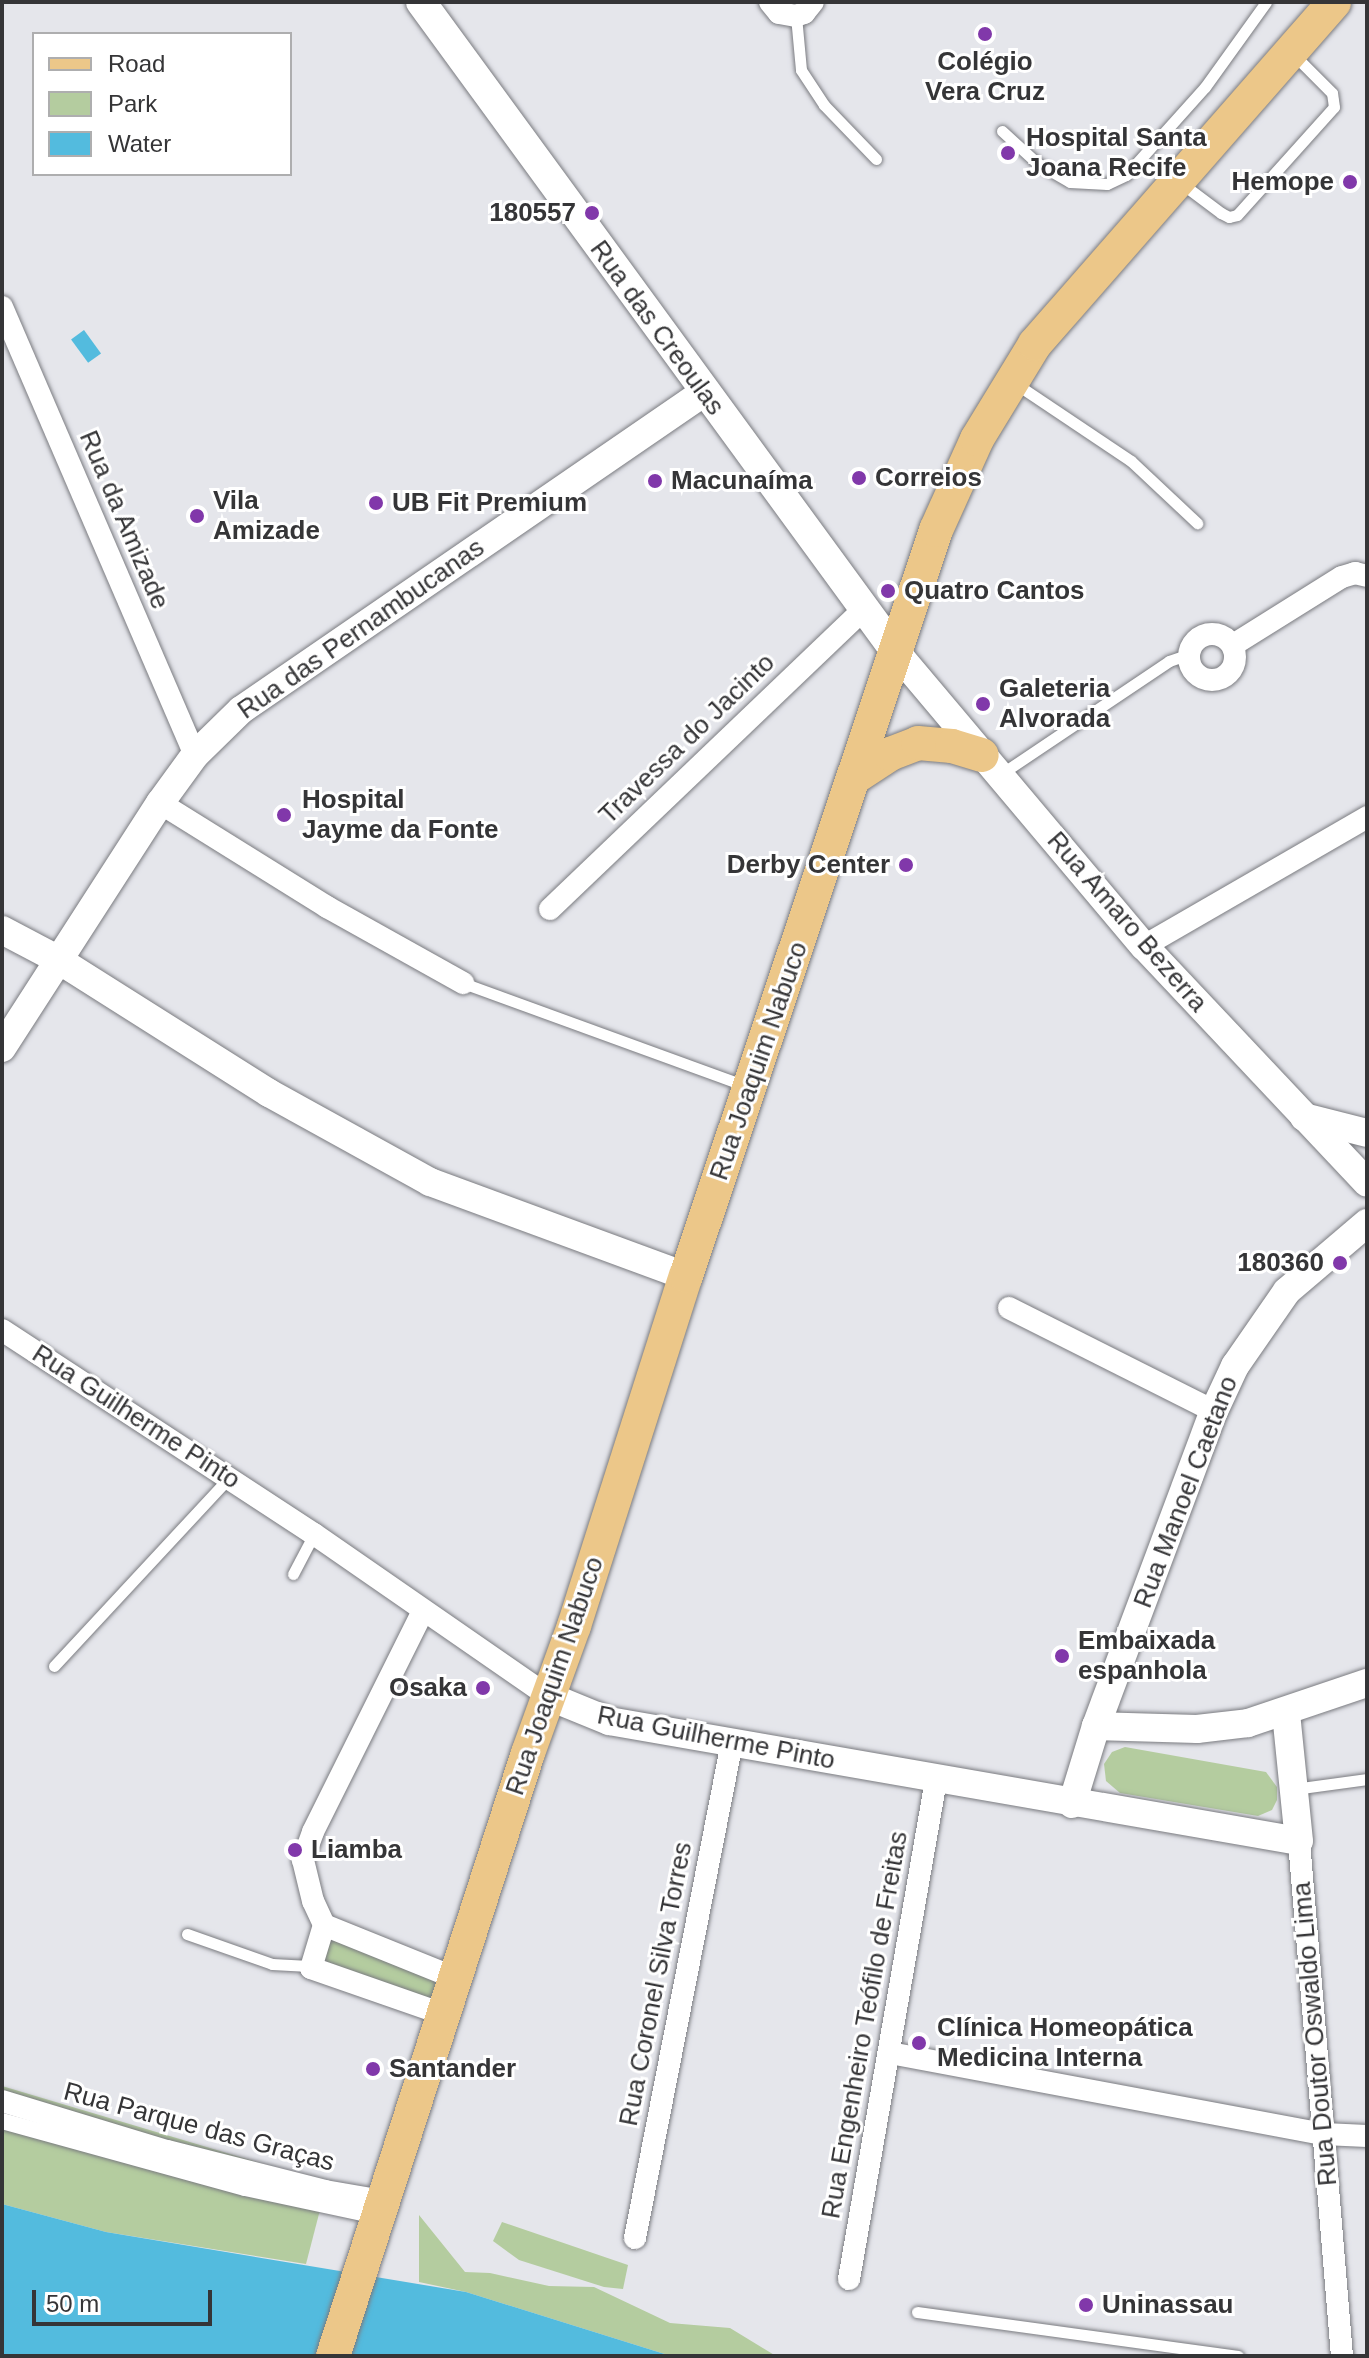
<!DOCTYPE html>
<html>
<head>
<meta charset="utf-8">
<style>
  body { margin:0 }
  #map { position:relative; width:1369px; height:2358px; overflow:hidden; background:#e5e6eb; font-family:Helvetica,sans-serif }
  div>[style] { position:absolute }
  .green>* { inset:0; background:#b4cc9f; transform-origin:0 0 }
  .water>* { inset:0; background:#53bbde; transform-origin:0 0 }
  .roads { filter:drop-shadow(0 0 2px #7a7b80) drop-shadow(0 0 2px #7a7b80) }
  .service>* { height:11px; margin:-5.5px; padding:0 5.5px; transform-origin:5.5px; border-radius:5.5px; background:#fff }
  .pedestrian>* { height:16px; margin:-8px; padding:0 8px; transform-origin:8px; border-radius:8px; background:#fff }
  .minor>* { height:22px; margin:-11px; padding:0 11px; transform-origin:11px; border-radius:11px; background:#fff }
  .minor>.ring { margin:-11px; padding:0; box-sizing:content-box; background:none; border:22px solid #fff; border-radius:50% }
  .tertiary>* { height:28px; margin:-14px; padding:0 14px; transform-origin:14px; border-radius:14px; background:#fff }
  .secondary>* { height:30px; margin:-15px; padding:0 15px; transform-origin:15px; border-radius:15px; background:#fff }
  .primary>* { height:34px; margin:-17px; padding:0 17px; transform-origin:17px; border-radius:17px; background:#ecc789 }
  .dots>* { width:22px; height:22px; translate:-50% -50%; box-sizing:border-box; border:4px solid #fff; border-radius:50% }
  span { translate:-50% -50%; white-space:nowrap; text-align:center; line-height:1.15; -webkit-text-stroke:6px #fff; paint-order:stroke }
  .poi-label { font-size:26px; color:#353537; font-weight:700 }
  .left { translate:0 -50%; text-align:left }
  .right { translate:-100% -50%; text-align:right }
  .street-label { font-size:26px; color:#353537 }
  .frame { position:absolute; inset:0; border:4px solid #353537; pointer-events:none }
  .legend { position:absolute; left:32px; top:32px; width:260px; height:144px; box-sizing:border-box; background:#fff; border:2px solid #aeaeaf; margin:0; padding:10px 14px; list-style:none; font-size:24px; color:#353537 }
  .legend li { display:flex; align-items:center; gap:16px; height:40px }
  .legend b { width:40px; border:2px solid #aeaeaf }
  .scale { position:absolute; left:32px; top:2290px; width:180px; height:36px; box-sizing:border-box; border:4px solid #353537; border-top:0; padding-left:10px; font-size:24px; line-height:28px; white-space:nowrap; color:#353537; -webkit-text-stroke:6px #fff; paint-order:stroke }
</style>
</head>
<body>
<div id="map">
  <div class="green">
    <i style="clip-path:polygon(1125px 1747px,1266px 1772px,1277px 1787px,1277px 1800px,1272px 1810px,1258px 1816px,1120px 1793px,1106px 1781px,1104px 1764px,1112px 1752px)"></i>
    <i style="left:332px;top:1931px;width:132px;height:35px;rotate:21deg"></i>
    <i style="clip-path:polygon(2px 2086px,327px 2183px,306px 2264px,106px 2232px,2px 2204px)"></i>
    <i style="clip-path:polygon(419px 2215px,465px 2272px,490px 2273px,549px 2286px,594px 2287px,670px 2323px,730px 2328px,776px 2356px,671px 2356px,466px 2292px,419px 2282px)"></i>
    <i style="clip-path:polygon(502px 2222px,628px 2265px,623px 2289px,604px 2287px,519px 2260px,493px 2241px)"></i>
  </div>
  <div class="water">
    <i style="left:84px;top:330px;width:29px;height:16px;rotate:54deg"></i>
    <i style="clip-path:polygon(2px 2204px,106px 2232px,466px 2292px,671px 2356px,2px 2356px)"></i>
  </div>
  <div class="roads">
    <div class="service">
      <i style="left:796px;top:16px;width:54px;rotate:84.7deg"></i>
      <i style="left:801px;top:70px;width:42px;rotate:56.7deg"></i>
      <i style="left:824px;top:105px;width:75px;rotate:46.1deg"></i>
      <i style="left:1002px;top:131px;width:47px;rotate:42.4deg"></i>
      <i style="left:1037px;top:163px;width:38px;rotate:30deg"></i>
      <i style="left:1070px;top:182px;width:37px;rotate:3deg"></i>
      <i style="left:1107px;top:184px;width:21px;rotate:-25deg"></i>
      <i style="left:1126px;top:175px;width:118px;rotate:-48.1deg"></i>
      <i style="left:1205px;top:87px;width:105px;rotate:-54.3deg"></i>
      <i style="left:1181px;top:183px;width:50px;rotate:36.9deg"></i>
      <i style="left:1221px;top:213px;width:9px;rotate:27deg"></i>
      <i style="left:1229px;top:217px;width:8px;rotate:-14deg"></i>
      <i style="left:1237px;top:215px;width:145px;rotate:-48.1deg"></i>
      <i style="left:1334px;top:107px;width:14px;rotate:-98deg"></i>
      <i style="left:1332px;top:93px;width:57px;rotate:-135deg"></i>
      <i style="left:1016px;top:384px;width:138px;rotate:33.8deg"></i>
      <i style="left:1131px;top:461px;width:91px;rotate:43.2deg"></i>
      <i style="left:1001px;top:774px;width:202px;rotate:-33.9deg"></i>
      <i style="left:1169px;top:661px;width:21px;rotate:-19deg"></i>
      <i style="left:463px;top:983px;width:301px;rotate:20deg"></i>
      <i style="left:293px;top:1574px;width:45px;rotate:-62.3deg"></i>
      <i style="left:54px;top:1666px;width:257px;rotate:-47.1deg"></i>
      <i style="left:1294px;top:1789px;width:74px;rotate:-7.8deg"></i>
      <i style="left:187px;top:1934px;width:90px;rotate:19.4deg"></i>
      <i style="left:272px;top:1964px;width:37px;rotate:3deg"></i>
      <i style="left:917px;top:2312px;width:324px;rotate:7.8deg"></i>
    </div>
    <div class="pedestrian">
      <i style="left:2px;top:2121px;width:252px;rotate:15.4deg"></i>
      <i style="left:245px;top:2188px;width:135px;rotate:12deg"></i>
    </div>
    <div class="minor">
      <i style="left:770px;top:2px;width:14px;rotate:51deg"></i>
      <i style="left:779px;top:13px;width:17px;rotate:10deg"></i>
      <i style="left:796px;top:16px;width:9px;rotate:-21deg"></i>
      <i style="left:804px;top:13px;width:14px;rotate:-51deg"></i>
      <i style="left:2px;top:307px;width:488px;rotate:66.7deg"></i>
      <i class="ring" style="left:1189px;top:634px;width:24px;height:24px"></i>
      <i style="left:1233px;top:645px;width:128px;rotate:-32deg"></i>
      <i style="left:1342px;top:577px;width:14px;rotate:-17deg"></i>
      <i style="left:1355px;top:573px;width:12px;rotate:14deg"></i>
      <i style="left:160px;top:803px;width:197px;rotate:31.9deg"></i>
      <i style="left:327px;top:907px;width:156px;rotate:29.2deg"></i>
      <i style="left:550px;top:909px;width:433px;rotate:-43.7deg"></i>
      <i style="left:1144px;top:946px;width:258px;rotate:-30deg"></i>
      <i style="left:1009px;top:1308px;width:229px;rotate:26.7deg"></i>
      <i style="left:2px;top:1330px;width:373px;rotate:33.2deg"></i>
      <i style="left:314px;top:1534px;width:285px;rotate:34.7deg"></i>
      <i style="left:423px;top:1611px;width:247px;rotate:116.5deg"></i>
      <i style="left:313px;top:1832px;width:30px;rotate:110deg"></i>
      <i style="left:303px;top:1860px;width:42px;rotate:76.3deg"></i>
      <i style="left:313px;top:1901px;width:26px;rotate:65deg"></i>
      <i style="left:324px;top:1925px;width:141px;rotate:22deg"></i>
      <i style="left:1299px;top:1841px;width:517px;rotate:85.23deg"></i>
      <i style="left:324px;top:1925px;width:45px;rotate:106.8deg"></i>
      <i style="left:311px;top:1968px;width:140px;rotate:19.2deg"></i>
      <i style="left:890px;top:2053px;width:441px;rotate:10.6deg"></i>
      <i style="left:1324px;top:2134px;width:43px;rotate:2.7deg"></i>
      <i style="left:2px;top:2101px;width:172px;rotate:16.9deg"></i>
      <i style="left:167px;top:2151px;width:163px;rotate:14.2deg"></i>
      <i style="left:325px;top:2191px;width:59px;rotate:9.8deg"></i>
      <i style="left:635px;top:2238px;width:505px;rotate:-78.93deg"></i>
      <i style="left:849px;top:2279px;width:507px;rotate:-80.11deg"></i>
    </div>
    <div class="tertiary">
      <i style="left:896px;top:652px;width:385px;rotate:49.9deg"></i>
      <i style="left:1144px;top:946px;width:325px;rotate:46.7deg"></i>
      <i style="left:2px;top:930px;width:62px;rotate:27.8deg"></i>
      <i style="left:57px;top:959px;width:251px;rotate:32.3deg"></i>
      <i style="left:269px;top:1093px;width:184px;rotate:28.9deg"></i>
      <i style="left:430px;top:1182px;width:273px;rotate:20.2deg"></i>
      <i style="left:2px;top:1048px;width:292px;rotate:-57.2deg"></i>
      <i style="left:160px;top:803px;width:59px;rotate:-53.9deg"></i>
      <i style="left:195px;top:755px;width:64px;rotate:-44.4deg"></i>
      <i style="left:241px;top:710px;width:560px;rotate:-34.46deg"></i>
      <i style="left:1304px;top:1117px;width:65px;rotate:14.3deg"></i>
      <i style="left:548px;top:1696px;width:66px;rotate:22.3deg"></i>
      <i style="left:609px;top:1721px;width:700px;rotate:9.87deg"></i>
      <i style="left:1299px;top:1841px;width:130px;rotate:-95.8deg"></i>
      <i style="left:1096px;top:1726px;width:101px;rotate:1.7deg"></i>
      <i style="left:1197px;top:1729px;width:51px;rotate:-6.7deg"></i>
      <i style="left:1248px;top:1723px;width:126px;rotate:-18.6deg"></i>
      <i style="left:1072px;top:1804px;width:82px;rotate:-72.9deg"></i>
      <i style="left:1096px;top:1726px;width:336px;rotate:-69.5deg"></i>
      <i style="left:1214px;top:1411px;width:50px;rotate:-65deg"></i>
      <i style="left:1235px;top:1366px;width:91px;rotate:-55.3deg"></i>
      <i style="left:1287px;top:1291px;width:105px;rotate:-40.4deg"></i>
    </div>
    <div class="secondary">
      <i style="left:421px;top:2px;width:805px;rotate:53.84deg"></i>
    </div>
    <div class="primary">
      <i style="left:855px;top:777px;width:42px;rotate:-33.3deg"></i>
      <i style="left:890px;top:754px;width:30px;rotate:-21deg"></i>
      <i style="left:918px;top:743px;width:34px;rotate:5deg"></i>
      <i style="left:952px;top:746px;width:31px;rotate:17deg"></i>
      <i style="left:333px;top:2356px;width:634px;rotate:-72.08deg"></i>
      <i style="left:528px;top:1753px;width:135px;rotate:-70.1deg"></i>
      <i style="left:574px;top:1626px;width:367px;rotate:-72.3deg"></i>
      <i style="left:686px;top:1276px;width:787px;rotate:-71.47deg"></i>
      <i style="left:936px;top:530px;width:100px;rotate:-65.7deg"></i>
      <i style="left:977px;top:439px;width:111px;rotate:-58.6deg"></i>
      <i style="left:1035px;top:344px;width:454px;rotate:-48.8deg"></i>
    </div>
  </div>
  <div class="dots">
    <i style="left:985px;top:34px;background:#8138aa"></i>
    <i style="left:1008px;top:153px;background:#8138aa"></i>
    <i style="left:1350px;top:182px;background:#8138aa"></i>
    <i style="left:592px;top:213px;background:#8138aa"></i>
    <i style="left:859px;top:478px;background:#8138aa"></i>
    <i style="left:655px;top:481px;background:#8138aa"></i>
    <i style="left:376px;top:503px;background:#8138aa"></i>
    <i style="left:197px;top:516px;background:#8138aa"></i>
    <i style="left:888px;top:591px;background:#8138aa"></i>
    <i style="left:983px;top:704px;background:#8138aa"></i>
    <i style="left:284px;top:815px;background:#8138aa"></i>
    <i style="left:906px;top:865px;background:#8138aa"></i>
    <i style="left:1340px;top:1263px;background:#8138aa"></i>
    <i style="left:1062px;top:1656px;background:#8138aa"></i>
    <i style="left:483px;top:1688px;background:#8138aa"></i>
    <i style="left:295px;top:1850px;background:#8138aa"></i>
    <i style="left:919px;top:2043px;background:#8138aa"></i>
    <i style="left:373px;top:2069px;background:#8138aa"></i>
    <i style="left:1086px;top:2305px;background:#8138aa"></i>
  </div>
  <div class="poi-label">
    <span style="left:985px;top:77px">Colégio<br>Vera Cruz</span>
    <span class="left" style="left:1026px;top:153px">Hospital Santa<br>Joana Recife</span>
    <span class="right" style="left:1334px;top:182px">Hemope</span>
    <span class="right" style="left:576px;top:213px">180557</span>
    <span class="left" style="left:875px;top:478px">Correios</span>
    <span class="left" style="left:671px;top:481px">Macunaíma</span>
    <span class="left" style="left:213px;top:516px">Vila<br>Amizade</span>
    <span class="left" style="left:392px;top:503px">UB Fit Premium</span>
    <span class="left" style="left:904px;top:591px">Quatro Cantos</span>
    <span class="left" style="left:999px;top:704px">Galeteria<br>Alvorada</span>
    <span class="left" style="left:302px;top:815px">Hospital<br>Jayme da Fonte</span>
    <span class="right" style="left:890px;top:865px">Derby Center</span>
    <span class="right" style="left:1324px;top:1263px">180360</span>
    <span class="left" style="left:1078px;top:1656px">Embaixada<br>espanhola</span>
    <span class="right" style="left:467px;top:1688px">Osaka</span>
    <span class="left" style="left:311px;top:1850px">Liamba</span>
    <span class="left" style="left:937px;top:2043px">Clínica Homeopática<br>Medicina Interna</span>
    <span class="left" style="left:389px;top:2069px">Santander</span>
    <span class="left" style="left:1102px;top:2305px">Uninassau</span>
  </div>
  <div class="street-label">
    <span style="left:657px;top:328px;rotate:54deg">Rua das Creoulas</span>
    <span style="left:124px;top:520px;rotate:67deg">Rua da Amizade</span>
    <span style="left:361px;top:629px;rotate:-35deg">Rua das Pernambucanas</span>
    <span style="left:687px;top:739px;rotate:-44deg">Travessa do Jacinto</span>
    <span style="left:1127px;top:922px;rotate:49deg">Rua Amaro Bezerra</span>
    <span style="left:759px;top:1061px;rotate:-71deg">Rua Joaquim Nabuco</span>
    <span style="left:136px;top:1417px;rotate:33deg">Rua Guilherme Pinto</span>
    <span style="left:1186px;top:1492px;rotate:-69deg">Rua Manoel Caetano</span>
    <span style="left:555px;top:1676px;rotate:-71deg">Rua Joaquim Nabuco</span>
    <span style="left:716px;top:1738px;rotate:11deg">Rua Guilherme Pinto</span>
    <span style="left:656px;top:1984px;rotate:-79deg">Rua Coronel Silva Torres</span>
    <span style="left:865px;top:2025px;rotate:-80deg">Rua Engenheiro Teófilo de Freitas</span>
    <span style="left:1315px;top:2034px;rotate:-95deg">Rua Doutor Oswaldo Lima</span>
    <span style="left:199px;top:2127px;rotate:15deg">Rua Parque das Graças</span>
  </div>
  <div class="frame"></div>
  <ul class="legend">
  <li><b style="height:10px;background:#ecc789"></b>Road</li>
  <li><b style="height:22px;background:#b4cc9f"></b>Park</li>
  <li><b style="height:22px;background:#53bbde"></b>Water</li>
  </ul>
  <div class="scale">50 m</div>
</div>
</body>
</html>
